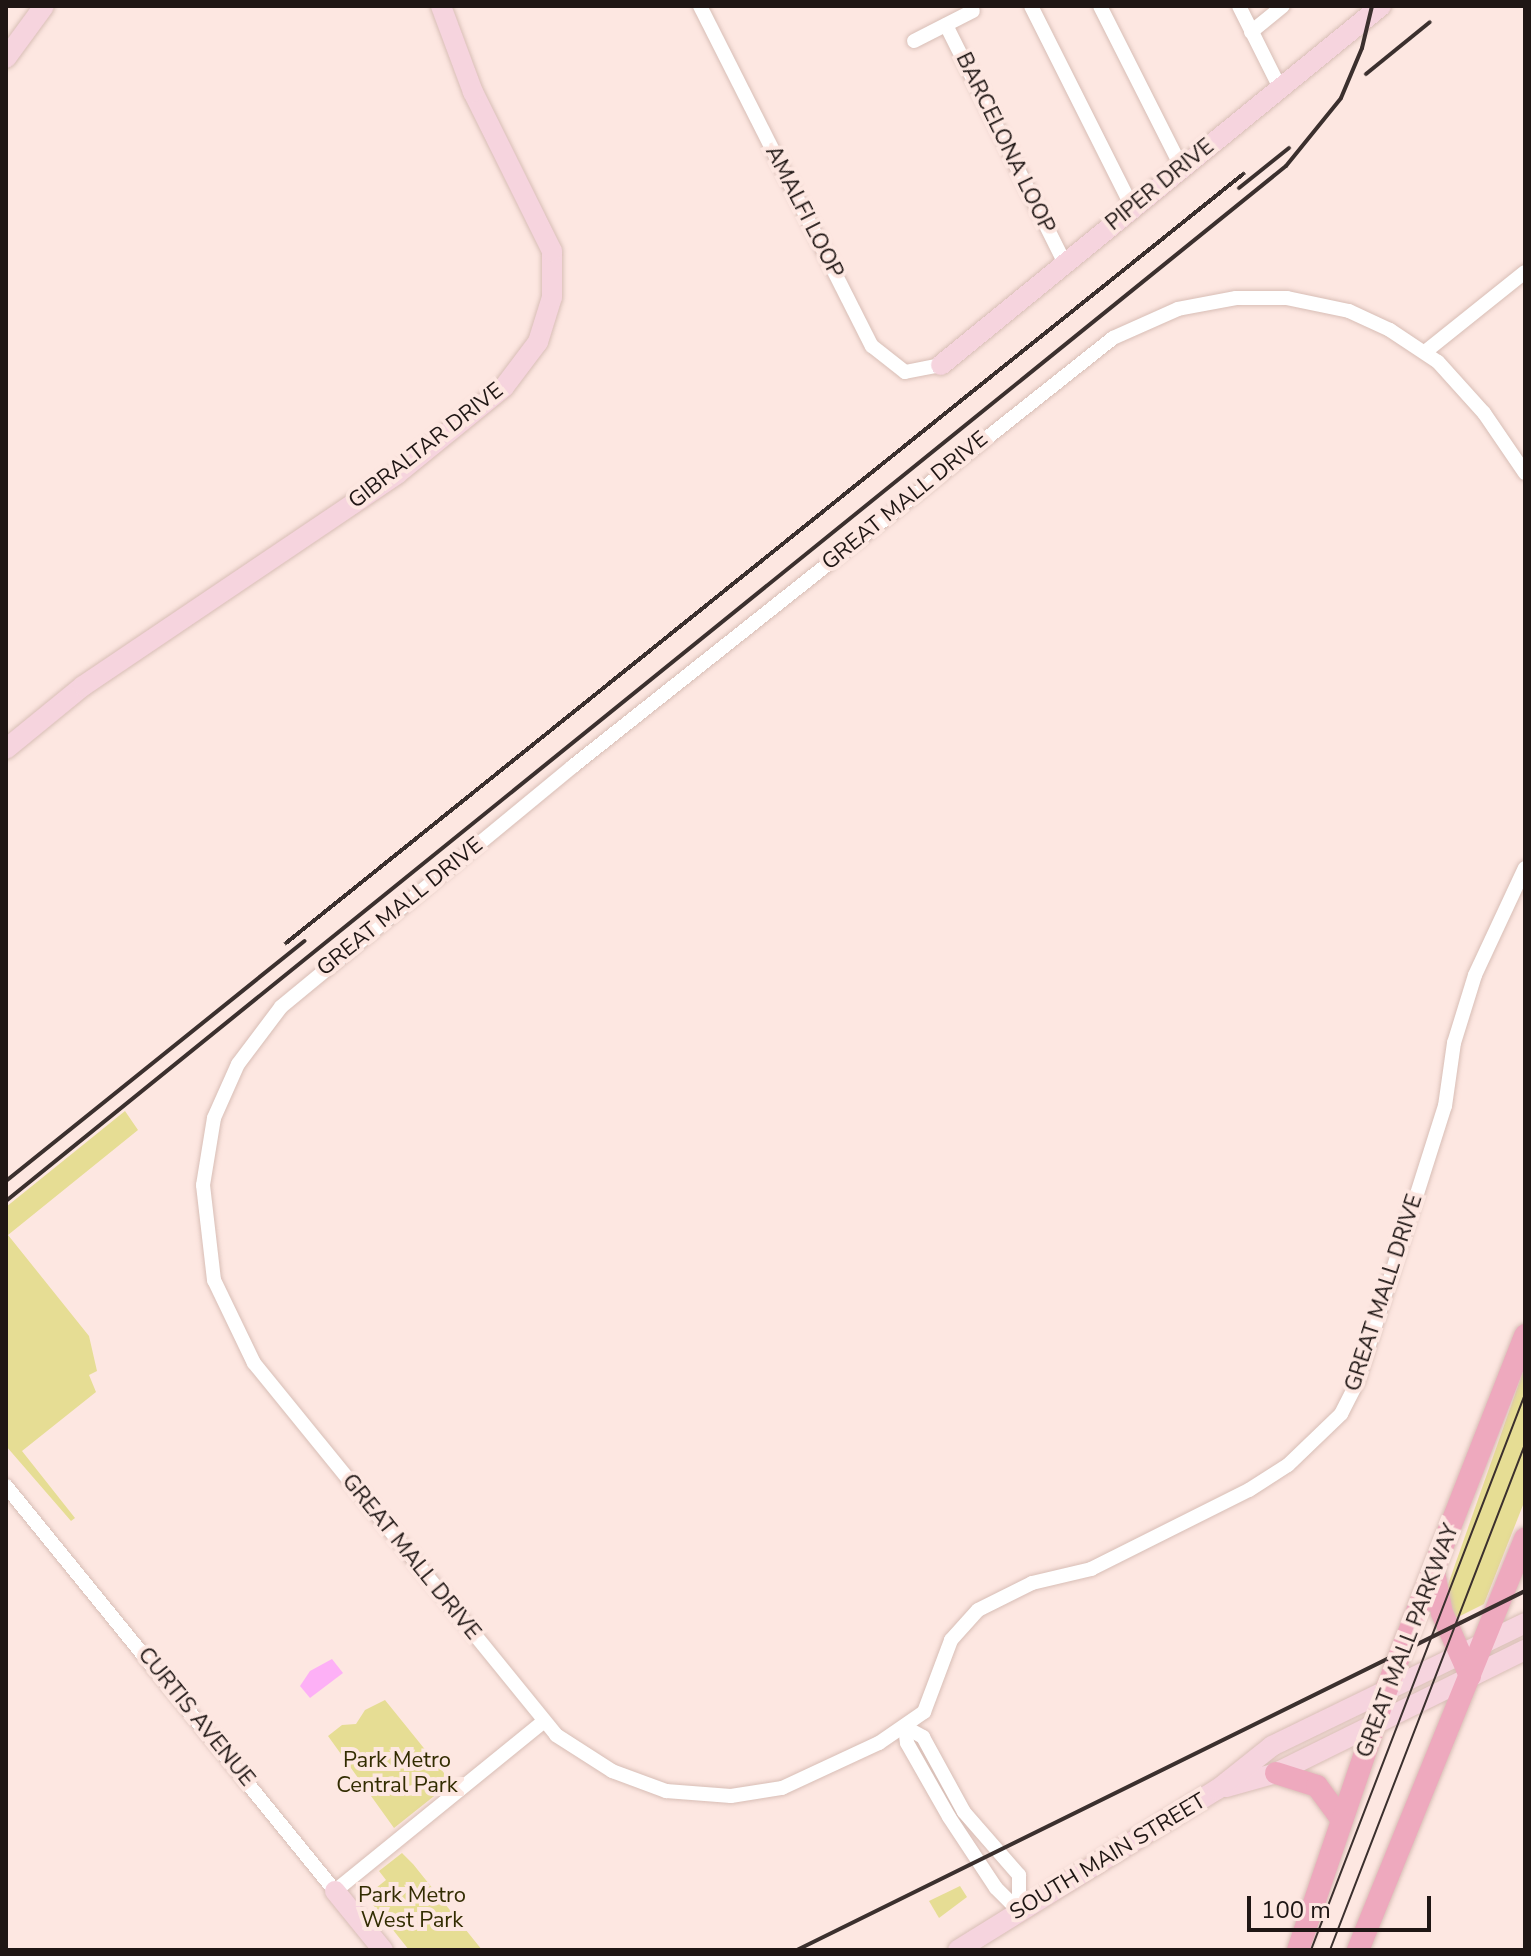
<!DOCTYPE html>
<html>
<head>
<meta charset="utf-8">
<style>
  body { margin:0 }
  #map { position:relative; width:1531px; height:1956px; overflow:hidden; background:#fde7e1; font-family:"Nunito Sans",sans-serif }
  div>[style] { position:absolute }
  .green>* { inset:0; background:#e6dd94 }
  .water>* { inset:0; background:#fdb0f6 }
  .roads { filter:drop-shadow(0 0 2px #d8beb6) drop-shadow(0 0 2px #d8beb6) }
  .street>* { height:14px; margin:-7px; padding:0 7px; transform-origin:7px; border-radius:7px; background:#fff }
  .secondary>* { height:20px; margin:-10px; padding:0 10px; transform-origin:10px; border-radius:10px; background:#f6d4de }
  .primary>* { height:22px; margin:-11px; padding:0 11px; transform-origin:11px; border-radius:11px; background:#eea9be }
  .tram>* { height:2px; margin:-1px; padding:0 1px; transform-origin:1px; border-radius:1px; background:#3b302e }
  .rail>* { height:4px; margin:-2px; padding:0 2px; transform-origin:2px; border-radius:2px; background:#3b302e }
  span { translate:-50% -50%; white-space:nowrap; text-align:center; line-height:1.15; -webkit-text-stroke:8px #fde7e1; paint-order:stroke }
  .street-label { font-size:22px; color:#1f1614 }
  .park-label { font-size:22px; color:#322c00 }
  .frame { position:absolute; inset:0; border:8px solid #1f1614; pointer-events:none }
  .scale { position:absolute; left:1247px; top:1896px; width:184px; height:36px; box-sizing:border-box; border:4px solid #1f1614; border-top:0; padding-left:10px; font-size:24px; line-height:28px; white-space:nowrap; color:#1f1614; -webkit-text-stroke:6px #fde7e1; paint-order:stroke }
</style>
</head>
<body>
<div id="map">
  <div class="green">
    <i style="clip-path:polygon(125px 1111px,138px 1130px,8px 1235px,89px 1336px,97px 1371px,89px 1375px,96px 1392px,22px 1451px,75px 1518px,71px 1521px,6px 1446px,6px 1207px)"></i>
    <i style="clip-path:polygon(1525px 1366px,1525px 1500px,1484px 1604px,1452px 1620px,1444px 1596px)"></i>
    <i style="clip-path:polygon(385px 1700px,444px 1773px,443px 1789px,394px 1828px,328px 1736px,342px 1725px,356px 1724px,365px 1710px)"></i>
    <i style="clip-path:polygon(402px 1853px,413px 1864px,482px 1950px,409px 1950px,366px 1896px,386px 1880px,379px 1871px)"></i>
    <i style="clip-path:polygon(960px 1886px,967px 1897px,939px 1918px,929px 1901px)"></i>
  </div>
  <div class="water">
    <i style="clip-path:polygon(332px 1659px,343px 1673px,310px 1698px,300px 1686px,310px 1671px)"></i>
  </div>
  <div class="roads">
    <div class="street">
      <i style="left:700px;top:6px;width:381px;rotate:63.2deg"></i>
      <i style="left:872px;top:346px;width:42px;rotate:38.2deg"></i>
      <i style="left:905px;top:372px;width:37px;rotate:-11deg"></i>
      <i style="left:1031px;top:6px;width:225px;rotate:63.3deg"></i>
      <i style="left:1100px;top:6px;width:182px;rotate:63.2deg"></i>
      <i style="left:1239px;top:6px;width:92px;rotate:63.4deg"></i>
      <i style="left:946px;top:25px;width:265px;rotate:63.5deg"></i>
      <i style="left:1251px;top:32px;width:41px;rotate:-39.1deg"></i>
      <i style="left:914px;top:41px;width:66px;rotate:-27deg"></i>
      <i style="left:1425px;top:352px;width:128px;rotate:-38.7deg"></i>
      <i style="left:1525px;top:473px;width:73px;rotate:-124.3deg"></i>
      <i style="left:1484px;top:413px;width:69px;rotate:-132deg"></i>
      <i style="left:1438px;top:362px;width:58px;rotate:-146.3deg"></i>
      <i style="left:1390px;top:330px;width:45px;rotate:-155.1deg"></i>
      <i style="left:1349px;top:311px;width:63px;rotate:-168.2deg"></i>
      <i style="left:1287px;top:298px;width:51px;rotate:180deg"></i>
      <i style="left:1236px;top:298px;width:59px;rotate:169.3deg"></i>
      <i style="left:1178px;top:309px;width:71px;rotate:156deg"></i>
      <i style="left:1113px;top:338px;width:690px;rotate:141.59deg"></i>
      <i style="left:572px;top:767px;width:377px;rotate:140.5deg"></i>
      <i style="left:281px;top:1007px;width:71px;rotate:127deg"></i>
      <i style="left:238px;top:1064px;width:59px;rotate:114deg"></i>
      <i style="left:214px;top:1118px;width:68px;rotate:99.3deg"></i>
      <i style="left:203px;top:1185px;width:96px;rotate:83.4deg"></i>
      <i style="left:214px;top:1280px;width:92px;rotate:64.3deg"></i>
      <i style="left:254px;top:1363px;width:479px;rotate:50.9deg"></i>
      <i style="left:556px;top:1735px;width:67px;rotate:32.7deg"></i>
      <i style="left:612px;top:1771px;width:58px;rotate:20.3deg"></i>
      <i style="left:666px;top:1791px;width:65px;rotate:4.4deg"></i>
      <i style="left:731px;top:1796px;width:52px;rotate:-8.9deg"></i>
      <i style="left:782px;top:1788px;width:107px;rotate:-24.9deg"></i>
      <i style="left:879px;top:1743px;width:55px;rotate:-34.6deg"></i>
      <i style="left:924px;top:1712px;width:77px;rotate:-69.4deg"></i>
      <i style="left:951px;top:1640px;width:40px;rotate:-48deg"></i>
      <i style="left:978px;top:1610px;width:60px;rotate:-26.6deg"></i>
      <i style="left:1032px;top:1583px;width:61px;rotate:-13.3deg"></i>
      <i style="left:1091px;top:1569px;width:177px;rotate:-26.6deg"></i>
      <i style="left:1249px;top:1490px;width:46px;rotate:-32.7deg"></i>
      <i style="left:1288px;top:1465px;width:74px;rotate:-43.9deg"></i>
      <i style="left:1341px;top:1414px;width:35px;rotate:-63deg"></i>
      <i style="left:1357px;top:1383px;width:291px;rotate:-72.4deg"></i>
      <i style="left:1445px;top:1106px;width:64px;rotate:-81.9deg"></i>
      <i style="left:1454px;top:1043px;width:71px;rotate:-72.8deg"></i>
      <i style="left:1475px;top:975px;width:118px;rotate:-65deg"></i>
      <i style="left:6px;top:1486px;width:522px;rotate:50.91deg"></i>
      <i style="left:335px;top:1891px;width:268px;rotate:-39.1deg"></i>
      <i style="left:905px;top:1727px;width:21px;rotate:29deg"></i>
      <i style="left:923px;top:1737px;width:85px;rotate:61.3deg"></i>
      <i style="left:964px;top:1812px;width:84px;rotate:48.9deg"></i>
      <i style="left:1019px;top:1875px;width:36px;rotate:90deg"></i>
      <i style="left:905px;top:1727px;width:16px;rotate:83deg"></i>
      <i style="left:907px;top:1743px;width:85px;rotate:60.4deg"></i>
      <i style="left:949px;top:1817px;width:85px;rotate:56.5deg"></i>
      <i style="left:996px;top:1888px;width:33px;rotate:45deg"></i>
    </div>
    <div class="secondary">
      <i style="left:6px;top:58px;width:64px;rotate:-53.8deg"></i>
      <i style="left:941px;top:365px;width:568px;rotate:-39.21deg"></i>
      <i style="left:6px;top:749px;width:99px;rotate:-39.3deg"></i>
      <i style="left:83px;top:686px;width:379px;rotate:-34deg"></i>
      <i style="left:397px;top:474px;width:138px;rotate:-39.1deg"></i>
      <i style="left:504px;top:387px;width:56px;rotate:-52.9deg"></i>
      <i style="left:538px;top:342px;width:47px;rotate:-72.7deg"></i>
      <i style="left:552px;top:297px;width:46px;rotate:-90deg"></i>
      <i style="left:552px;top:251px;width:178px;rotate:-116.4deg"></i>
      <i style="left:473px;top:92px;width:92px;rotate:-110.4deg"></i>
      <i style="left:1226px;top:1787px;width:52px;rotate:-15.6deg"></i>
      <i style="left:1276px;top:1773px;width:278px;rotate:-26.3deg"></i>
      <i style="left:335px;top:1891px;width:76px;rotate:50.9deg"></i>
      <i style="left:958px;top:1950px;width:306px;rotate:-31.8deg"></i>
      <i style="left:1218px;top:1789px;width:69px;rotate:-38.5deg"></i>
      <i style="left:1272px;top:1746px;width:281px;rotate:-25.9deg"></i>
    </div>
    <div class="primary">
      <i style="left:1434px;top:1572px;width:42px;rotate:79deg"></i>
      <i style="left:1442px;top:1613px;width:69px;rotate:66deg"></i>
      <i style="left:1276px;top:1773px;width:43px;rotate:17.6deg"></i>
      <i style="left:1317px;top:1786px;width:42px;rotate:53.7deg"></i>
      <i style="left:1298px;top:1950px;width:277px;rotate:-71.2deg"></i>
      <i style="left:1387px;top:1688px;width:379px;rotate:-68.6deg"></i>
      <i style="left:1358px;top:1950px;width:444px;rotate:-67.9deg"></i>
    </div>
  </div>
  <div class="tram">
    <i style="left:1311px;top:1950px;width:596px;rotate:-68.95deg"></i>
    <i style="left:1330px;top:1950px;width:542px;rotate:-68.92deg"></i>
  </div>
  <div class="rail">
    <i style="left:1366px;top:74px;width:82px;rotate:-39.1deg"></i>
    <i style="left:1239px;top:188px;width:64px;rotate:-38.7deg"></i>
    <i style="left:286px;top:943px;width:1228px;rotate:-38.78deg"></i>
    <i style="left:6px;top:1181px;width:383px;rotate:-38.8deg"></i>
    <i style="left:6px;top:1201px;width:1646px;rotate:-38.96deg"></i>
    <i style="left:1286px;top:166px;width:87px;rotate:-51deg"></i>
    <i style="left:1341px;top:98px;width:54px;rotate:-67.2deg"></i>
    <i style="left:1362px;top:48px;width:43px;rotate:-76.6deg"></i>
    <i style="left:797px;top:1950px;width:812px;rotate:-26.25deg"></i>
  </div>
  <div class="street-label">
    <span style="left:1005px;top:143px;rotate:64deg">BARCELONA LOOP</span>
    <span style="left:1160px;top:185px;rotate:-39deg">PIPER DRIVE</span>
    <span style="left:804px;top:212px;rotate:63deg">AMALFI LOOP</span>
    <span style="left:426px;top:446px;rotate:-38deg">GIBRALTAR DRIVE</span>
    <span style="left:905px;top:501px;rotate:-39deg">GREAT MALL DRIVE</span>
    <span style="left:400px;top:907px;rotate:-39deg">GREAT MALL DRIVE</span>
    <span style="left:1384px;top:1293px;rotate:-72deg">GREAT MALL DRIVE</span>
    <span style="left:411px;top:1557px;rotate:51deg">GREAT MALL DRIVE</span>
    <span style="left:1408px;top:1641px;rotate:-69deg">GREAT MALL PARKWAY</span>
    <span style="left:196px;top:1717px;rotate:51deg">CURTIS AVENUE</span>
    <span style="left:1108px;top:1857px;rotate:-31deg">SOUTH MAIN STREET</span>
  </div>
  <div class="park-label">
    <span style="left:397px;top:1773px">Park Metro<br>Central Park</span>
    <span style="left:412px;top:1908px">Park Metro<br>West Park</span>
  </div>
  <div class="frame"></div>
  <div class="scale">100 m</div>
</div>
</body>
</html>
